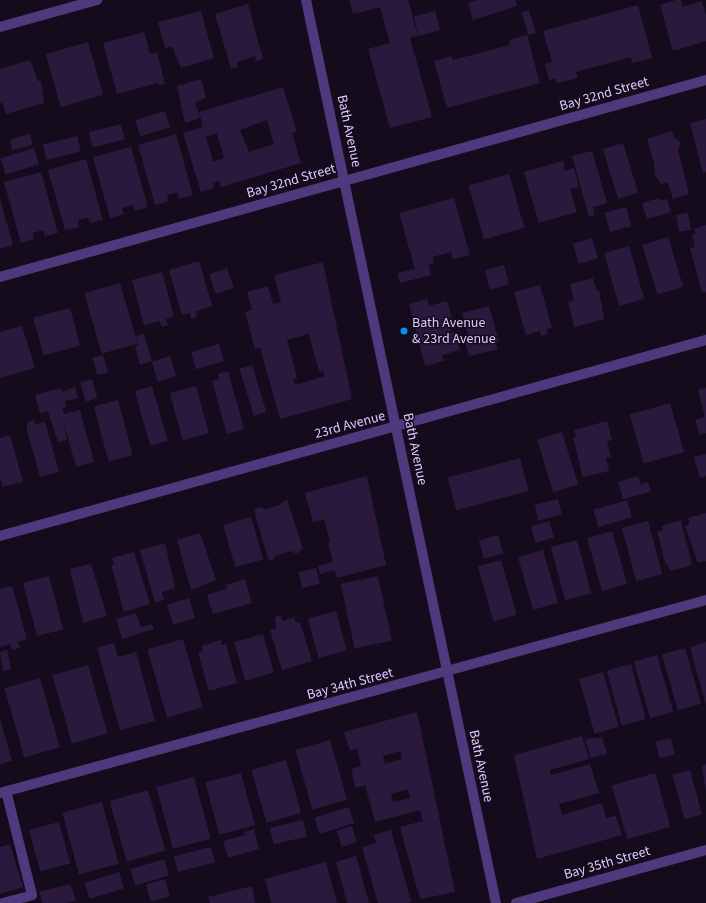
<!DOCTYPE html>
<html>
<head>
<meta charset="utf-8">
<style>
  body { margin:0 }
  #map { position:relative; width:706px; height:903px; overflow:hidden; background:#140c1d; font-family:"Source Sans 3",sans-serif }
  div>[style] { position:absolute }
  .building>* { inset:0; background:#2b193d; transform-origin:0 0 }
  .minor>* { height:10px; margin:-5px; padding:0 5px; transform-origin:5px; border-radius:5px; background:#4f387b }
  .dots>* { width:11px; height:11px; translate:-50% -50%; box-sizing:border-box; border:2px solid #140c1d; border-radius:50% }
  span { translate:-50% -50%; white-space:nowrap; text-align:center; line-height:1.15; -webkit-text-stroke:3px #140c1d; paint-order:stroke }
  .street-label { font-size:14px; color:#dfc9fe }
  .poi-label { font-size:14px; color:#dfc9fe }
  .left { translate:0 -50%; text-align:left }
</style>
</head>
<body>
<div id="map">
  <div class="building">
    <i style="clip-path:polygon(349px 0,408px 0,418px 36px,410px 38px,432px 117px,390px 128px,368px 49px,390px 43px,380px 7px,353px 14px)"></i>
    <i style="clip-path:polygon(478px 0,515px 0,517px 6px,473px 20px,468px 3px)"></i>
    <i style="clip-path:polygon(676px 0,681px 0,683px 7px,702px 1px,706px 16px,706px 41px,673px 51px,660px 5px)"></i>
    <i style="clip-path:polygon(248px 4px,263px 59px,256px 61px,255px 56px,237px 62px,238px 67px,231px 69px,215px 14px)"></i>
    <i style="clip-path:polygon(638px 5px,652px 58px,632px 63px,631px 57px,576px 72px,578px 78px,557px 83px,556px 78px,549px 80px,545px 64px,552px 62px,543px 31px)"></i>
    <i style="left:529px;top:10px;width:24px;height:8px;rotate:73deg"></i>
    <i style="clip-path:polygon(201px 11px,214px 58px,181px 68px,172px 46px,165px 48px,158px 22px)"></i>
    <i style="left:435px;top:11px;width:20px;height:22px;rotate:75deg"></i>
    <i style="clip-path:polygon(144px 32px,150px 54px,157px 52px,165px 84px,159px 85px,158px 83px,117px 94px,103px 43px)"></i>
    <i style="clip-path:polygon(527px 35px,540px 83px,447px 108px,434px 61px,452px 56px,453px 60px,510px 45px,509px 40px)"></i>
    <i style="left:88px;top:42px;width:55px;height:44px;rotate:74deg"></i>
    <i style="clip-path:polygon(30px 60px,38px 81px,41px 81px,44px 103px,6px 114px,3px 104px,0 102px,0 69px)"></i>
    <i style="clip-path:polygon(201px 79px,206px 98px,195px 102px,200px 118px,185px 123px,177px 86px)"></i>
    <i style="clip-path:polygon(evenodd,283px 87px,297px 132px,292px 133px,301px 163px,221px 187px,219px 181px,213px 183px,214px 188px,201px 192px,183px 133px,203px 127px,199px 112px,283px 87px,267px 120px,274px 144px,249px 152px,240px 130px,267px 120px,283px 87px,217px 133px,224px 158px,213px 162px,206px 137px,217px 133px)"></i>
    <i style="left:165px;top:111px;width:17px;height:31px;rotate:73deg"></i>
    <i style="clip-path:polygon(706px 119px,706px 172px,703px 173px,690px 123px)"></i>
    <i style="left:121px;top:124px;width:16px;height:33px;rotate:76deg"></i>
    <i style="clip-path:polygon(672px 131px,674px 138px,681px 142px,678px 150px,689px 194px,673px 199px,668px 182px,661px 184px,655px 175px,654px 163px,647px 139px)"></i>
    <i style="left:30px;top:134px;width:11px;height:21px;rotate:75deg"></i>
    <i style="clip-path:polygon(176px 134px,193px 195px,179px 199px,177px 192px,172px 194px,167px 195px,168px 202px,155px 205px,138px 145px)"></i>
    <i style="left:77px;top:136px;width:16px;height:35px;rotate:76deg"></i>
    <i style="left:623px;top:143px;width:52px;height:21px;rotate:73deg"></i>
    <i style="clip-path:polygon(131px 147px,148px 207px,135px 211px,133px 205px,122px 208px,124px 214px,110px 218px,93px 157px)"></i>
    <i style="left:34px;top:148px;width:17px;height:35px;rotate:73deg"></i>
    <i style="clip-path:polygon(592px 151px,607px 203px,593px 207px,595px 215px,589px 217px,572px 156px)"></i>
    <i style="clip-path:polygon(86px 159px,103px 220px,90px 223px,88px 218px,78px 220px,79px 227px,65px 230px,48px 170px)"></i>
    <i style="clip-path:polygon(563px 161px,565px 171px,574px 168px,579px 187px,570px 189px,577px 212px,539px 223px,524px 172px)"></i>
    <i style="clip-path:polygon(41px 172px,58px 233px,45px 236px,43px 230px,32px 233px,34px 239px,21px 243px,4px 182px)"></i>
    <i style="left:509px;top:174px;width:56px;height:42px;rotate:74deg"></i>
    <i style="clip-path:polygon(454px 198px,470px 255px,453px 259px,451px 252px,432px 257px,434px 263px,428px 265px,431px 275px,400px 283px,397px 273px,415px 269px,399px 213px)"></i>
    <i style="clip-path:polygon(659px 198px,660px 201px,667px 199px,671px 212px,647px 219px,642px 203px)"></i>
    <i style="clip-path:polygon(0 199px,13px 245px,0 249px)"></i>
    <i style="left:626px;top:207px;width:20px;height:22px;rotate:75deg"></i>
    <i style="left:688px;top:213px;width:17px;height:12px;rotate:80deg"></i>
    <i style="clip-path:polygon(706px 225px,706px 292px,702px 293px,690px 248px,695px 247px,692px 235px,696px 234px,694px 229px)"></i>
    <i style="left:668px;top:237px;width:52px;height:27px;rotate:73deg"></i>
    <i style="left:592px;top:238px;width:21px;height:20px;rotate:73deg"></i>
    <i style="left:629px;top:246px;width:55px;height:26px;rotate:74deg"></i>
    <i style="clip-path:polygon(199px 261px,212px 306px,196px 311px,197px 317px,191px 319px,190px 313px,182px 315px,169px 270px)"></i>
    <i style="clip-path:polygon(evenodd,323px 262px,352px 399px,280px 419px,260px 347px,255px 349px,245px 312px,252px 310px,247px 292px,268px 286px,273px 304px,281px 302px,274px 275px,323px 262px,309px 334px,319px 372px,323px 371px,325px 376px,295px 385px,293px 380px,297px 378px,287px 340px,309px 334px)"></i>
    <i style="left:504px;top:265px;width:20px;height:20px;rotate:75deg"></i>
    <i style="left:227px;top:268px;width:21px;height:19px;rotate:71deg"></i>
    <i style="clip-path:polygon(162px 272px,174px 317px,166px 319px,168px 325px,162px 327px,160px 321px,144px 325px,132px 280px)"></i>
    <i style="clip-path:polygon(593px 278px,597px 291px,599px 290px,604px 319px,574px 327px,568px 302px,574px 301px,570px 284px)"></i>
    <i style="left:120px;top:283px;width:63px;height:37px;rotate:74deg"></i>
    <i style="clip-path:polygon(540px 285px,552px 328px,546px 329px,548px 334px,541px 336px,540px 331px,526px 335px,514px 292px)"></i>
    <i style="clip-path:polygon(427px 299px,429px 306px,447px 301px,453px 323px,449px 324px,451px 333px,455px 332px,460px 350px,442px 355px,444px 361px,425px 366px,409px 304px)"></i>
    <i style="clip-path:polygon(489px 306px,499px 342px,496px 343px,498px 349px,469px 356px,466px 343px,470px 342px,462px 313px)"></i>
    <i style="left:70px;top:308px;width:39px;height:38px;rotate:75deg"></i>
    <i style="clip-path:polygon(22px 326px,35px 368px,0 378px,0 332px)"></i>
    <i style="clip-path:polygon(144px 334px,152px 361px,140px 365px,135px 346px,138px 345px,136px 336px)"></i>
    <i style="left:219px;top:344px;width:18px;height:29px;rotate:74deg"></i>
    <i style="left:103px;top:355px;width:18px;height:11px;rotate:74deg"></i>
    <i style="left:170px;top:356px;width:21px;height:19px;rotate:73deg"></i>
    <i style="left:252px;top:365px;width:49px;height:13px;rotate:73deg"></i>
    <i style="clip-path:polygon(228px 371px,244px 429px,227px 434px,212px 381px,219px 379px,218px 374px)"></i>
    <i style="left:92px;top:379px;width:20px;height:12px;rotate:75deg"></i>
    <i style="left:152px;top:386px;width:57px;height:18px;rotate:74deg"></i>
    <i style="left:196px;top:386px;width:49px;height:27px;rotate:75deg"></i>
    <i style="clip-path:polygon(75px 387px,78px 398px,65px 401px,66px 407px,62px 408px,64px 414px,80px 410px,94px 462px,76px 467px,63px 419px,67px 440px,58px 442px,48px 411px,40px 413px,35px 395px,61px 388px,62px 392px)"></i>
    <i style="clip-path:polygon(706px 388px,706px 433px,700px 435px,695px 420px,705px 417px,698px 390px)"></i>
    <i style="left:118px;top:400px;width:57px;height:25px;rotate:75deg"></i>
    <i style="left:670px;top:403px;width:51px;height:42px;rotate:74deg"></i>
    <i style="clip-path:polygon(34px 420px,35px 425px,44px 422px,46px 425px,59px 472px,40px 477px,27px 431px,27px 422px)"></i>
    <i style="clip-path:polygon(607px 421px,612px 440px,607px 441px,611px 457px,606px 458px,609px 471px,583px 477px,573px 437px,576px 437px,574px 430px)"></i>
    <i style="left:562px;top:432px;width:55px;height:26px;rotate:73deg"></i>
    <i style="clip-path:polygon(10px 435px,23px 482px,3px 487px,0 477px,0 438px)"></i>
    <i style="clip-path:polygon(706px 454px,706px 476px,700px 478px,694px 457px)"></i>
    <i style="left:520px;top:458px;width:34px;height:75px;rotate:75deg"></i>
    <i style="clip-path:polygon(367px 476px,386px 565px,337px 578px,335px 570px,320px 574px,318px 566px,333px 562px,328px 543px,330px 543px,324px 519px,313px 522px,305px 493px)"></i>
    <i style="clip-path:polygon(638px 476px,641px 484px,648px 482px,651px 492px,623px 499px,618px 482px)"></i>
    <i style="clip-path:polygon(287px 499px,303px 549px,296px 554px,292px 551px,277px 555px,271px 561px,268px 559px,254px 510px,259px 507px,267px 509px,279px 505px)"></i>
    <i style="left:558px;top:499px;width:16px;height:24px;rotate:76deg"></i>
    <i style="left:627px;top:500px;width:18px;height:35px;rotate:74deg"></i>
    <i style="clip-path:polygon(706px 513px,706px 561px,698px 563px,685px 526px,690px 524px,688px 518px)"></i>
    <i style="left:251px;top:517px;width:44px;height:29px;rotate:74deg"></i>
    <i style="clip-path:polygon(681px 520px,692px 565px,670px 571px,668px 564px,666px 565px,657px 532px,663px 530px,661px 526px)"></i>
    <i style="left:549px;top:521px;width:17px;height:19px;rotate:73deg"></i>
    <i style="left:648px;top:521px;width:55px;height:27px;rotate:75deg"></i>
    <i style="left:612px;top:531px;width:55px;height:26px;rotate:74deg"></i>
    <i style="clip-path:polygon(200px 533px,216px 580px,191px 590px,177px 540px)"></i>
    <i style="left:498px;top:535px;width:19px;height:20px;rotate:74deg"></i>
    <i style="left:577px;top:540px;width:55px;height:27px;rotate:75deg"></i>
    <i style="clip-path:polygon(165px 543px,175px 588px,162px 592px,164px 600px,155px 602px,140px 550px)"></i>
    <i style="left:543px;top:550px;width:55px;height:26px;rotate:74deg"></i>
    <i style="clip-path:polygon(134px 552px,150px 604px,124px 612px,111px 565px,114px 565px,112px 558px)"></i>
    <i style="left:501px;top:560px;width:57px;height:24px;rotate:74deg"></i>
    <i style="clip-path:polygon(91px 564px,107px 616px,83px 623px,70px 569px)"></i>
    <i style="left:316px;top:568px;width:16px;height:18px;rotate:76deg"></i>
    <i style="left:49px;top:576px;width:55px;height:27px;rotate:75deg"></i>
    <i style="left:378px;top:576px;width:66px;height:38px;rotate:78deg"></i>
    <i style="clip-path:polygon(245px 579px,252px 603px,213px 614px,207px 595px,227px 589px,226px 585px)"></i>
    <i style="clip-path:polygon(12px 586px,27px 639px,18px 642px,20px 648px,12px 650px,10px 644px,1px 647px,0 644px,0 589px)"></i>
    <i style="left:189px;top:598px;width:21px;height:23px;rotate:73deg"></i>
    <i style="left:336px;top:611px;width:41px;height:29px;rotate:75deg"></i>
    <i style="clip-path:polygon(136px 613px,141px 627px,152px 624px,154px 629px,122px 639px,116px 619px)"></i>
    <i style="clip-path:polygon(281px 616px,283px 621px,294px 617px,296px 623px,300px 622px,312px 661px,282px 670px,270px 630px,276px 629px,275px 617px)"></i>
    <i style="left:263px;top:634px;width:40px;height:30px;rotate:74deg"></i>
    <i style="left:183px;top:639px;width:71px;height:37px;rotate:74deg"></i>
    <i style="clip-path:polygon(221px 640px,222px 645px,226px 644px,237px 683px,209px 691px,198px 652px,203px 651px,201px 646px)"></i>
    <i style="clip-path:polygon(706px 642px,706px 705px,690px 647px)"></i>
    <i style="clip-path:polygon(114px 643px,118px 657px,136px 652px,155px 721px,120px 730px,97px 648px)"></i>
    <i style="left:685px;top:648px;width:58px;height:24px;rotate:74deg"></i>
    <i style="clip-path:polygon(7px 650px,11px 669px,3px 671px,0 652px)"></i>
    <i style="left:657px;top:655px;width:59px;height:24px;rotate:74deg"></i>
    <i style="left:631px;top:664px;width:57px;height:25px;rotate:75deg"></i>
    <i style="left:88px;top:665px;width:71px;height:37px;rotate:74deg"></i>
    <i style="left:603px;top:672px;width:57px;height:25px;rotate:74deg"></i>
    <i style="left:40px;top:678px;width:72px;height:37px;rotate:74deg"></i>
    <i style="clip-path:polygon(evenodd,417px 712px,455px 892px,420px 899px,400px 827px,423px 821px,420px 810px,375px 822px,365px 785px,356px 788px,351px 769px,361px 766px,357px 748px,350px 751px,344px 732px,417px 712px,400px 751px,402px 759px,385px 764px,383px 756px,400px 751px,417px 712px,408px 789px,410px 798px,393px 802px,391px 794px,408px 789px)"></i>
    <i style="clip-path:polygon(0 719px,12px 761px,0 764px)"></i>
    <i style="clip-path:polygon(582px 736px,589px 759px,550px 770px,551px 775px,590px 764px,599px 793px,559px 804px,562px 815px,602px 803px,606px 818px,616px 816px,622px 835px,537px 859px,514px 755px)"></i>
    <i style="clip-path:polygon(596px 737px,596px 739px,602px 737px,607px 754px,591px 758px,585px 740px)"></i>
    <i style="left:671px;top:738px;width:17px;height:16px;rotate:77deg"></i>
    <i style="left:330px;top:740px;width:62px;height:36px;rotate:74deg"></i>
    <i style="left:286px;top:760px;width:55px;height:36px;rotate:74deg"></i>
    <i style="clip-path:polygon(706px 764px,706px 792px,702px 766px)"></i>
    <i style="left:690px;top:770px;width:46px;height:18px;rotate:75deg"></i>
    <i style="left:241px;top:773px;width:54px;height:37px;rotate:75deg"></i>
    <i style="left:655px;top:773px;width:56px;height:45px;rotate:74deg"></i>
    <i style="left:194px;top:777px;width:64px;height:39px;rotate:75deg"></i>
    <i style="left:148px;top:790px;width:63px;height:40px;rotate:74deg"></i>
    <i style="left:102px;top:802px;width:64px;height:41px;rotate:75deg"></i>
    <i style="left:349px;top:807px;width:17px;height:36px;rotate:73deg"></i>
    <i style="left:303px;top:820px;width:17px;height:34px;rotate:77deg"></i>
    <i style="left:59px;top:822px;width:43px;height:31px;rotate:75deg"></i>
    <i style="left:352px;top:826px;width:17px;height:16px;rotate:73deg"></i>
    <i style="clip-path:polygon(254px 829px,259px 849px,228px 858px,223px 841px,245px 835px,244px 832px)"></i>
    <i style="clip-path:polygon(391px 830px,411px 902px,407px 903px,378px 903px,362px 847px,376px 843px,374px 835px)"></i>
    <i style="clip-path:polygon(10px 844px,23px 887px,0 894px,0 847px)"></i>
    <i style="left:211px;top:847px;width:16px;height:38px;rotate:76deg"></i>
    <i style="clip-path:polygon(356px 856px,369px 903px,347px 903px,336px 862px)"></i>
    <i style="left:164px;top:859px;width:17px;height:35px;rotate:73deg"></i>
    <i style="clip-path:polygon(326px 862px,337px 903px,271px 903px,265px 879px)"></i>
    <i style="left:119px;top:872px;width:17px;height:36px;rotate:73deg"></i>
    <i style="left:165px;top:879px;width:18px;height:20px;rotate:74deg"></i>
    <i style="clip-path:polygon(70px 884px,76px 900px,67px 903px,43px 903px,39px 892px)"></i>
    <i style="clip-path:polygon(252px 886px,255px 903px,210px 903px,208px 897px)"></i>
  </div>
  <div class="minor">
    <i style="left:306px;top:0;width:923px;rotate:78.12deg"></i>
    <i style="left:0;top:27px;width:101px;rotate:-15.6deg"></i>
    <i style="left:0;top:277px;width:733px;rotate:-15.59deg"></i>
    <i style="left:0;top:536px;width:733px;rotate:-15.52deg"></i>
    <i style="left:0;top:793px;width:732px;rotate:-15.29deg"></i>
    <i style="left:3px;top:903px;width:30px;rotate:-15deg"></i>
    <i style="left:32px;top:895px;width:107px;rotate:-104deg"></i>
    <i style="left:516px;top:903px;width:197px;rotate:-15.6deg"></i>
  </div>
  <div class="dots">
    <i style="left:404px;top:331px;background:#0691ec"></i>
  </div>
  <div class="street-label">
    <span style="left:604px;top:94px;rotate:-16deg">Bay 32nd Street</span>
    <span style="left:349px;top:131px;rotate:78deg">Bath Avenue</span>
    <span style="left:291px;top:181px;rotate:-16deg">Bay 32nd Street</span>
    <span style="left:350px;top:425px;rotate:-15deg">23rd Avenue</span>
    <span style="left:415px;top:449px;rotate:78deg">Bath Avenue</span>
    <span style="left:350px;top:684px;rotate:-15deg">Bay 34th Street</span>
    <span style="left:481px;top:766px;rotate:78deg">Bath Avenue</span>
    <span style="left:607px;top:863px;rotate:-16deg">Bay 35th Street</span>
  </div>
  <div class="poi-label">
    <span class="left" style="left:412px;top:331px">Bath Avenue<br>&amp; 23rd Avenue</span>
  </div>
</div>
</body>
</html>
